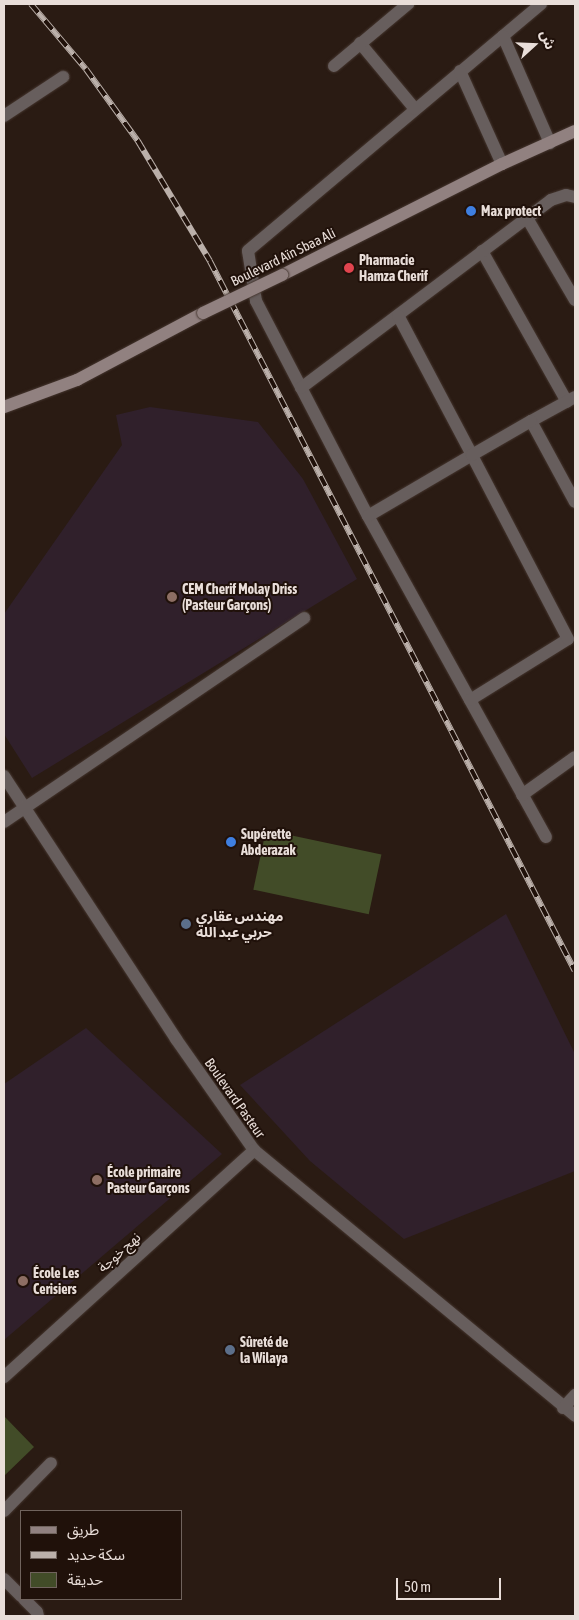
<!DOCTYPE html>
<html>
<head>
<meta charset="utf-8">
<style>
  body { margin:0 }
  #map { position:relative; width:579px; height:1620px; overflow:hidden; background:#2a1b13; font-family:"Asap Condensed","Noto Sans Arabic",sans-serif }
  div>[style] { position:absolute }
  .education>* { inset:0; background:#30202b }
  .green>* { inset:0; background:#424c28; transform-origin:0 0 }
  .roads { filter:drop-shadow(0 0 1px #45362f) drop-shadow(0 0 1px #45362f) }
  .minor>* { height:12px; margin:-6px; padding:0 6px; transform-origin:6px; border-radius:6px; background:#675e5d }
  .secondary>* { height:12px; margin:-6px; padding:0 6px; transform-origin:6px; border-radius:6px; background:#918180 }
  .rail>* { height:5.5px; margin-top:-2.75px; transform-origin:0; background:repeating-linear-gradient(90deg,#20110a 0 11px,#bbb0aa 0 22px); box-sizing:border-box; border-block:1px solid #bbb0aa }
  .bridges { filter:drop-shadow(0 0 1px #45362f) drop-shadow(0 0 1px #45362f) }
  .secondary-bridge>* { height:12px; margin:-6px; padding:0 6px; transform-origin:6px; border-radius:6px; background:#918180 }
  .dots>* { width:14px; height:14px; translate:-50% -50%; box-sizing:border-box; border:2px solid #20110a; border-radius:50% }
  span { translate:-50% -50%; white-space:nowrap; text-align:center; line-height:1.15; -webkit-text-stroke:4px #20110a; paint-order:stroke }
  .poi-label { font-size:14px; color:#e9ded9; font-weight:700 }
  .left { translate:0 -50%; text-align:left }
  .street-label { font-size:14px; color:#e9ded9 }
  .frame { position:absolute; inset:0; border:5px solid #e9ded9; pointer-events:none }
  .legend { position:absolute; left:20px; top:1510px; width:162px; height:90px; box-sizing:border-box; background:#20110a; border:1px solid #70635d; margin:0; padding:6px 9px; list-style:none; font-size:15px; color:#e9ded9 }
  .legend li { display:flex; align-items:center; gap:10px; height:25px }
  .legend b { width:25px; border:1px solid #70635d }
  .north { position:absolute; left:509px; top:20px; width:50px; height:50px; -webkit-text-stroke:4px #20110a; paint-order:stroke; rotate:70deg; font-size:14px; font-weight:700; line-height:20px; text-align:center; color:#e9ded9 }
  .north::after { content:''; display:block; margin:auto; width:18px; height:22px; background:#e9ded9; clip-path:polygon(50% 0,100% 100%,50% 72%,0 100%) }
  .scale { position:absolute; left:396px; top:1578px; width:105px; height:22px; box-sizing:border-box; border:2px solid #e9ded9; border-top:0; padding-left:6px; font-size:15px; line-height:18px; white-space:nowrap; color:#e9ded9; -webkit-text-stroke:4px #20110a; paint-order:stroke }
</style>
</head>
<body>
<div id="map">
  <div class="education">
    <i style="clip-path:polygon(150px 407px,258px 422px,303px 479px,357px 579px,32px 778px,4px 734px,4px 614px,122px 445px,116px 415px)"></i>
    <i style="clip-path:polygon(506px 914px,575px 1054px,575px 1171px,404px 1239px,310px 1161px,240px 1085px)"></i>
    <i style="clip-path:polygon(86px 1028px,222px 1154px,4px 1340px,4px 1084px)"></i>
  </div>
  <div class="green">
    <i style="left:266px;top:830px;width:118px;height:61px;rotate:12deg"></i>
    <i style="clip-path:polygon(4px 1416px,34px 1447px,4px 1476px)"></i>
  </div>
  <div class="roads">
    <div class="minor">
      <i style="left:541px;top:4px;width:383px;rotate:139.9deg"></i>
      <i style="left:248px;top:251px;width:51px;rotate:80.9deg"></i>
      <i style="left:256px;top:301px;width:242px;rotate:62.5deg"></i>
      <i style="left:368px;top:516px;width:367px;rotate:61deg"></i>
      <i style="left:503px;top:36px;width:117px;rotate:66.3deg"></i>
      <i style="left:360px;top:43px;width:86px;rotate:50.2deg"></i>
      <i style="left:334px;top:66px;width:97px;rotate:-40deg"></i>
      <i style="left:460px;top:71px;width:102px;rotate:65.7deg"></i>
      <i style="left:4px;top:116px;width:71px;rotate:-33.5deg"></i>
      <i style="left:575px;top:197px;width:9px;rotate:-167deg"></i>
      <i style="left:566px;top:195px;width:16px;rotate:162deg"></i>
      <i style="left:551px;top:200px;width:30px;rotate:143deg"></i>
      <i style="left:527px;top:218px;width:95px;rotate:59.7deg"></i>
      <i style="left:482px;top:251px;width:173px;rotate:60.6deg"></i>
      <i style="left:301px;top:388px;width:283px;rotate:-37deg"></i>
      <i style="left:575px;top:397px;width:50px;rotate:151.4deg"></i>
      <i style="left:531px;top:421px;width:92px;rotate:61.5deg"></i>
      <i style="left:368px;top:516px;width:121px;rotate:-30.4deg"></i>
      <i style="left:472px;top:455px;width:158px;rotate:-117.9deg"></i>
      <i style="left:470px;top:700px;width:115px;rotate:-31.9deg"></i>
      <i style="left:568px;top:639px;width:208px;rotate:-117.6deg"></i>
      <i style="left:472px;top:455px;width:68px;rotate:-30deg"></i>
      <i style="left:4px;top:776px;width:314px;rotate:56.8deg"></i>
      <i style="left:176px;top:1039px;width:136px;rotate:54.9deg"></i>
      <i style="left:254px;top:1150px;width:417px;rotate:39.6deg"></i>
      <i style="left:522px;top:795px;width:65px;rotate:-35.6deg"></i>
      <i style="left:4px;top:822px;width:363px;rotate:-34.2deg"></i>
      <i style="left:4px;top:1377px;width:338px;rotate:-42.2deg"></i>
      <i style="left:563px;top:1408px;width:18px;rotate:-47deg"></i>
      <i style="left:4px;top:1511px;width:67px;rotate:-45.6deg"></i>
      <i style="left:4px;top:1579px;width:24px;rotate:45deg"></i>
      <i style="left:24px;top:1599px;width:18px;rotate:45deg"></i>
      <i style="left:37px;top:1612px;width:4px;rotate:76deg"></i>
    </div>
    <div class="secondary">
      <i style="left:282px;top:275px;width:246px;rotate:-26.8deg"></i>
      <i style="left:502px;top:164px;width:80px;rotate:-24.3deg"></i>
      <i style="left:4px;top:407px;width:78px;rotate:-20.3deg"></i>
      <i style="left:77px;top:380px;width:143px;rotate:-28deg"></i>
    </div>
  </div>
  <div class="rail">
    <i style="left:31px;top:4px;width:85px;rotate:49.8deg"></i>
    <i style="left:86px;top:69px;width:89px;rotate:54.2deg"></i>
    <i style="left:138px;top:141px;width:140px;rotate:59deg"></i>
    <i style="left:210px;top:261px;width:798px;rotate:62.79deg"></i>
  </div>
  <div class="bridges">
    <div class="secondary-bridge">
      <i style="left:203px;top:313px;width:88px;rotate:-25.7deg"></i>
    </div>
  </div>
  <div class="dots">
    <i style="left:471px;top:211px;background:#3f7fe0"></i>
    <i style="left:349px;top:268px;background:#e0444e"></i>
    <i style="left:172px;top:597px;background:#8d6e63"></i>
    <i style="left:231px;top:842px;background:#3f7fe0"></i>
    <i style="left:186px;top:924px;background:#5c6f8a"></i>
    <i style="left:97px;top:1180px;background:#8d6e63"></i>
    <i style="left:23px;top:1281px;background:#8d6e63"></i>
    <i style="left:230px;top:1350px;background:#5c6f8a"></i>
  </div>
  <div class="poi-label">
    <span class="left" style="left:481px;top:211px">Max protect</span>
    <span class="left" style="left:359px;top:268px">Pharmacie<br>Hamza Cherif</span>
    <span class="left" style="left:182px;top:597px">CEM Cherif Molay Driss<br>(Pasteur Garçons)</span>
    <span class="left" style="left:241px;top:842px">Supérette<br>Abderazak</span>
    <span class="left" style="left:196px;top:924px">مهندس عقاري<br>حربي عبد الله</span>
    <span class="left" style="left:107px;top:1180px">École primaire<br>Pasteur Garçons</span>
    <span class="left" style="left:33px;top:1281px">École Les<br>Cerisiers</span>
    <span class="left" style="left:240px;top:1350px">Sûreté de<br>la Wilaya</span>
  </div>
  <div class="street-label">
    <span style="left:283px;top:257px;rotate:-26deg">Boulevard Aïn Sbaa Ali</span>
    <span style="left:235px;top:1098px;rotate:55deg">Boulevard Pasteur</span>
    <span style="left:119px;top:1252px;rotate:-42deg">نهج خوجة</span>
  </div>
  <div class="frame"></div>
  <ul class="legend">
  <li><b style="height:6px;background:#918180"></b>طريق</li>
  <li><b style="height:6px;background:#bbb0aa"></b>سكة حديد</li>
  <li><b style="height:14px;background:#424c28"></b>حديقة</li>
  </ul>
  <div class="north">ش</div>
  <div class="scale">50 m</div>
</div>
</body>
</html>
